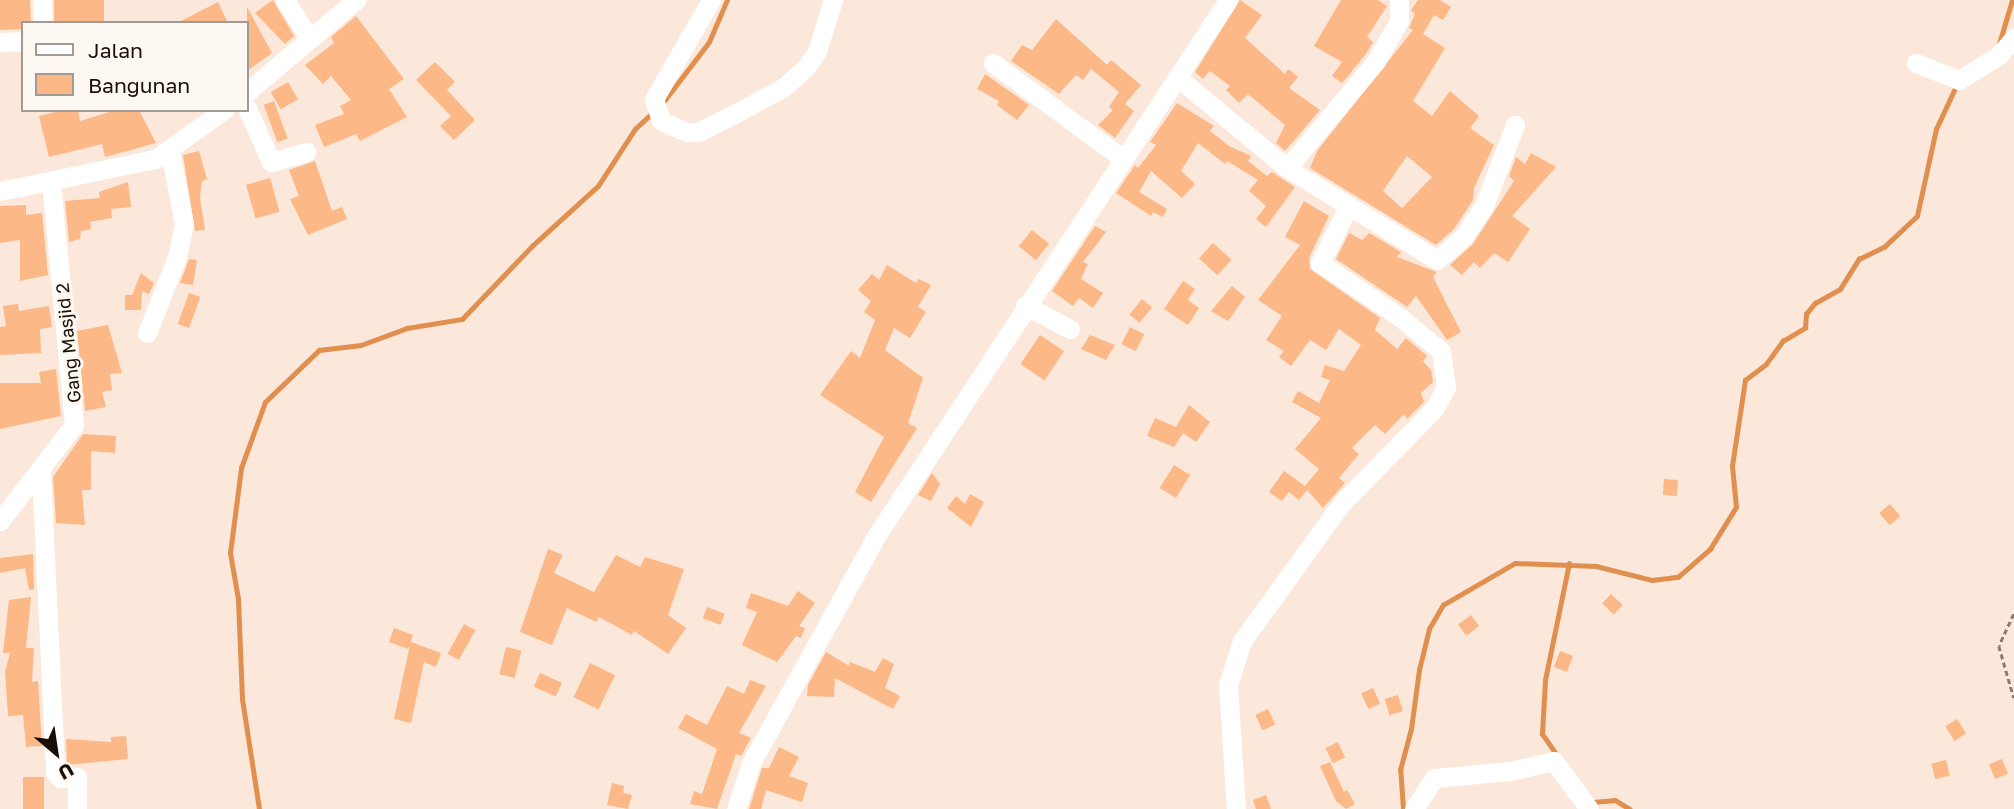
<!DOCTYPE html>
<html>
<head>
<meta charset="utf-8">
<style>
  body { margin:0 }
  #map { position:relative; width:2014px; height:809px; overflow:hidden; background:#fbe8db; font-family:"Golos Text",sans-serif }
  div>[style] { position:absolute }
  .stream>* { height:4.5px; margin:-2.25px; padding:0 2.25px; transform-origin:2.25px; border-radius:2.25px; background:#e08f4e }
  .building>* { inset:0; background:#fcb886; transform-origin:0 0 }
  .path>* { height:2.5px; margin-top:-1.25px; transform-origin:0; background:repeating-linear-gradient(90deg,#8a7c71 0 5px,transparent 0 8.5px) }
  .minor>* { height:19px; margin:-9.5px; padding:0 9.5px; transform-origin:9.5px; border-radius:9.5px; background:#fff }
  span { translate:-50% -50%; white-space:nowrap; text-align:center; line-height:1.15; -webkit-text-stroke:6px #fef8f3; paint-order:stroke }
  .street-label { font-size:18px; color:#190f07 }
  .legend { position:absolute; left:21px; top:21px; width:228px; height:91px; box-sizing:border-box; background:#fef8f3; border:2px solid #a29b95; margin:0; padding:9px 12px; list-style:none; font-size:21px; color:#190f07 }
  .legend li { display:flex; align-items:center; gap:14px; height:35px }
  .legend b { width:35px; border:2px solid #a29b95 }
  .north { position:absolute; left:21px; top:718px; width:70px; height:70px; -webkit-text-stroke:5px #fef8f3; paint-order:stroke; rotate:151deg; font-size:19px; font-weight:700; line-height:28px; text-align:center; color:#190f07 }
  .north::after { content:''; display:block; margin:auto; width:24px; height:32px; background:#190f07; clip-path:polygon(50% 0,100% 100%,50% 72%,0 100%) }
</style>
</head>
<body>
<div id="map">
  <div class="stream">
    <i style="left:1999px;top:44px;width:46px;rotate:-73.5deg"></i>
    <i style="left:661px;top:105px;width:79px;rotate:-52.7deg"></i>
    <i style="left:709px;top:42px;width:46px;rotate:-66.8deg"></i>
    <i style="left:1558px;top:757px;width:28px;rotate:-125deg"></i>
    <i style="left:1542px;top:734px;width:54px;rotate:-86.8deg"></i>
    <i style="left:1545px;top:680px;width:119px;rotate:-78.4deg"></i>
    <i style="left:1593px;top:802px;width:22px;rotate:-5deg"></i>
    <i style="left:1615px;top:800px;width:17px;rotate:31deg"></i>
    <i style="left:259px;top:809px;width:111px;rotate:-98.8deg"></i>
    <i style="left:242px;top:699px;width:100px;rotate:-92.3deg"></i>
    <i style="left:238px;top:599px;width:47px;rotate:-99.9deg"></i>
    <i style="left:230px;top:553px;width:86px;rotate:-82.6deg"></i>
    <i style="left:241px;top:468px;width:70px;rotate:-70deg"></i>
    <i style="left:265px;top:402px;width:75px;rotate:-43.9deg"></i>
    <i style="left:319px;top:350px;width:42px;rotate:-6.8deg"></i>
    <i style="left:361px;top:345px;width:49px;rotate:-20.3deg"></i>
    <i style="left:407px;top:328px;width:56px;rotate:-9.3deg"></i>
    <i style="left:462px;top:319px;width:101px;rotate:-46.2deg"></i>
    <i style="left:532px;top:246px;width:89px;rotate:-42.3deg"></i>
    <i style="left:598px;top:186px;width:68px;rotate:-57deg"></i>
    <i style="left:635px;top:129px;width:23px;rotate:-43deg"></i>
    <i style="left:1403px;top:809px;width:39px;rotate:-94deg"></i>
    <i style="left:1400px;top:770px;width:42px;rotate:-75deg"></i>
    <i style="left:1411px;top:729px;width:60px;rotate:-82.3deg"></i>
    <i style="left:1419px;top:670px;width:42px;rotate:-76.3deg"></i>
    <i style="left:1429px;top:629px;width:28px;rotate:-60deg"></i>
    <i style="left:1443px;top:605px;width:83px;rotate:-30.3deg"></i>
    <i style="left:1515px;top:563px;width:81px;rotate:2.1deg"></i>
    <i style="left:1596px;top:566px;width:58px;rotate:14deg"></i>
    <i style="left:1652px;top:580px;width:26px;rotate:-7deg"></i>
    <i style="left:1678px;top:577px;width:43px;rotate:-41.2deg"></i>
    <i style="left:1710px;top:549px;width:49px;rotate:-58.2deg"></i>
    <i style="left:1736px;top:507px;width:41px;rotate:-95.6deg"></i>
    <i style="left:1732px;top:466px;width:87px;rotate:-81.4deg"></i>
    <i style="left:1745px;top:380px;width:26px;rotate:-37deg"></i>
    <i style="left:1766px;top:364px;width:29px;rotate:-54deg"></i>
    <i style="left:1783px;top:341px;width:26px;rotate:-31deg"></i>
    <i style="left:1805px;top:328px;width:14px;rotate:-86deg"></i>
    <i style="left:1806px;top:314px;width:14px;rotate:-51deg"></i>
    <i style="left:1815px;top:303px;width:29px;rotate:-29deg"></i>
    <i style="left:1840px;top:289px;width:36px;rotate:-58deg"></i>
    <i style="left:1859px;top:259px;width:28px;rotate:-26deg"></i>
    <i style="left:1884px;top:247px;width:45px;rotate:-43.2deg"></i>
    <i style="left:1917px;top:216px;width:89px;rotate:-77.7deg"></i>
    <i style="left:1936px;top:129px;width:50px;rotate:-65deg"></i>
  </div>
  <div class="building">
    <i style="clip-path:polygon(0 0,30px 0,31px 23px,23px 23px,23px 29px,0 30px)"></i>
    <i style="left:54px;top:0;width:50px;height:23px"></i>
    <i style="clip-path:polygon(273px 0,294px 36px,285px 44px,255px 13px)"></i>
    <i style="clip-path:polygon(1240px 0,1262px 15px,1245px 38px,1285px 74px,1288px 69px,1298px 77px,1289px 88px,1320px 110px,1285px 151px,1276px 143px,1285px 125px,1248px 94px,1239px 103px,1226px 90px,1230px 86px,1210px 71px,1203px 79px,1195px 72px)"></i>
    <i style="clip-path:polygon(1341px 0,1378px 0,1387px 6px,1367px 37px,1373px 42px,1366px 54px,1342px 83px,1332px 76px,1342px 62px,1314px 46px)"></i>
    <i style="clip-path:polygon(evenodd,1418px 0,1440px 0,1451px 7px,1443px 20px,1434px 15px,1423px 34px,1445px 48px,1413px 101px,1432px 116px,1450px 91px,1479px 116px,1470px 128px,1494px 145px,1474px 188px,1473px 200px,1454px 229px,1436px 245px,1310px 168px,1317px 151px,1413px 30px,1409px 28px,1415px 14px,1411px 10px,1418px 0,1407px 156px,1432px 177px,1402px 208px,1383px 191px,1407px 156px)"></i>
    <i style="clip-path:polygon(218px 2px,228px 23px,177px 23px)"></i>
    <i style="clip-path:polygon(247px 7px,272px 53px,247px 71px)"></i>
    <i style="clip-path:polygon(356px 16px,404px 79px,389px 89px,407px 117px,360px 141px,356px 134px,324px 147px,315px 125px,344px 114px,340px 106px,351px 100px,331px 76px,323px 84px,305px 65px,334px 43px,331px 37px)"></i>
    <i style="clip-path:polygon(1056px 19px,1107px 65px,1111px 60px,1141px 85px,1125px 104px,1134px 111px,1115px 138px,1098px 125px,1113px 110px,1109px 107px,1119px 92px,1091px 69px,1083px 80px,1076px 75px,1059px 94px,1011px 61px,1022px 45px,1032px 50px)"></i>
    <i style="clip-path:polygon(435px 62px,455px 82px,447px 90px,475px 120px,454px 140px,440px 126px,451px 116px,416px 80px)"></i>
    <i style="clip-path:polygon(985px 74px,1029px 105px,1017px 120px,997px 105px,999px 101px,977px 89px)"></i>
    <i style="left:288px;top:82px;width:20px;height:20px;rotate:60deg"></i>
    <i style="left:274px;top:101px;width:40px;height:11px;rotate:70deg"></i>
    <i style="clip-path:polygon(1177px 103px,1214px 126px,1210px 131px,1229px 146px,1251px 156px,1248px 161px,1267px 176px,1272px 172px,1295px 187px,1266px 227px,1256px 219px,1266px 206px,1249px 191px,1258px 180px,1227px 161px,1225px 164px,1198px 143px,1181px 171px,1195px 184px,1182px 198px,1151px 171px,1139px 192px,1167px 209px,1163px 217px,1153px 212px,1151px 216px,1116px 193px,1135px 165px,1138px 168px,1156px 145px,1150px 142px)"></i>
    <i style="clip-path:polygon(63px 110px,78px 110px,80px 121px,116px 110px,139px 110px,156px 143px,105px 157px,102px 144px,49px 157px,39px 116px)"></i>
    <i style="clip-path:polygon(199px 151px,207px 179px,202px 181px,200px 198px,205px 230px,195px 231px,183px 155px)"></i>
    <i style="clip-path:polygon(1531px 153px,1556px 167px,1512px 216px,1530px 229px,1508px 262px,1494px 253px,1480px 268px,1474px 262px,1462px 275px,1450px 265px,1473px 244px,1514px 181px,1509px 176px,1516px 157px,1525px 164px)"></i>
    <i style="clip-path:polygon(315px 161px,332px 211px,342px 207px,347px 219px,308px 235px,290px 199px,299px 196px,289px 170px)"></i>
    <i style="left:270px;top:178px;width:35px;height:25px;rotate:74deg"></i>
    <i style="clip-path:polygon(128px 182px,131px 207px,111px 209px,112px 218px,90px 222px,91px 229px,81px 231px,80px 239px,69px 242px,65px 201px,100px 198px,99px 192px)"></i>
    <i style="clip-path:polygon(1304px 201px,1329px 216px,1309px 258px,1310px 269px,1380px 318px,1375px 330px,1397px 349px,1406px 338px,1427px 356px,1423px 361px,1431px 370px,1433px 382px,1421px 393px,1424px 402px,1407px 419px,1404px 414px,1385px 434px,1375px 425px,1352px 448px,1359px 454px,1339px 478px,1345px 483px,1323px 508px,1307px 490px,1299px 500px,1289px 492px,1282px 501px,1269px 492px,1284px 471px,1305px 486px,1319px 469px,1295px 449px,1321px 418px,1292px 402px,1298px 391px,1319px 403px,1330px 380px,1321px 377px,1325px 365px,1344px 371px,1361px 345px,1339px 329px,1326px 350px,1310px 340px,1291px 366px,1279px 357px,1284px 351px,1266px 340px,1282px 316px,1258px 300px,1300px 245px,1285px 237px)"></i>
    <i style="clip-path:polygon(26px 205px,26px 215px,42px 213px,48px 275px,20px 281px,20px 240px,0 243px,0 206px)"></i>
    <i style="clip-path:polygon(1095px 226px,1106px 232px,1083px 262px,1088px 264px,1081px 279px,1103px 293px,1093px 308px,1079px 298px,1073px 306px,1052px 291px)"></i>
    <i style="left:1032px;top:230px;width:22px;height:21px;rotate:39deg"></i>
    <i style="clip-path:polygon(1349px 233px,1362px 240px,1369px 233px,1401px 252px,1397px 257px,1437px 272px,1433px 277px,1461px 332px,1447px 340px,1416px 296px,1407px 307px,1336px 259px)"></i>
    <i style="left:1213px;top:243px;width:25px;height:21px;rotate:42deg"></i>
    <i style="clip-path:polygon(189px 259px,197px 260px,193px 285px,180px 283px)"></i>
    <i style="clip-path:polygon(887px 265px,916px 283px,919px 279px,931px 285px,918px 307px,926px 312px,910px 338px,894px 328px,885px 350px,923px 378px,908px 423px,917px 428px,871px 502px,855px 492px,884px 437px,820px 395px,851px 351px,860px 358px,875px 320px,864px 312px,871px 301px,858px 290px,872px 274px,879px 280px)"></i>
    <i style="clip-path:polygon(141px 273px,154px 283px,149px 294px,142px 291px,141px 310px,125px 310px,125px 295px,132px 295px)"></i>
    <i style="clip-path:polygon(1183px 281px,1195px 289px,1188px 300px,1199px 308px,1188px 325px,1164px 309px)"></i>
    <i style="clip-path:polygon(1232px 286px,1245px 297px,1228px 321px,1211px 311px)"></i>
    <i style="left:189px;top:293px;width:12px;height:33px;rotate:20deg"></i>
    <i style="left:1142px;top:299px;width:13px;height:20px;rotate:39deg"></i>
    <i style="clip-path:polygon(18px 304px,19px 311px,49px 306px,52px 327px,40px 329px,41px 353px,0 355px,0 327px,6px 326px,3px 306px)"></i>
    <i style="clip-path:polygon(108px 325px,122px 373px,110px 374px,112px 390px,102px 392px,106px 407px,85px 411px,77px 331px)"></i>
    <i style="left:1130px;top:327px;width:16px;height:19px;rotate:27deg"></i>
    <i style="left:1040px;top:335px;width:29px;height:35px;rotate:34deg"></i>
    <i style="clip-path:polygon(1090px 335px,1115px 345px,1106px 360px,1081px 349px)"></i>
    <i style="clip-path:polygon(56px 369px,61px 416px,0 429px,0 383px,41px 383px,39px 372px)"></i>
    <i style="clip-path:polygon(1189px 405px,1210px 422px,1196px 442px,1183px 433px,1174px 447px,1147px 436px,1155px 418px,1176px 427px)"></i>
    <i style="clip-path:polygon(83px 434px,116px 436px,115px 453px,91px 451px,91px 490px,82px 490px,85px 525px,56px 523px,53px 477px)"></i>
    <i style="left:1174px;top:465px;width:19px;height:27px;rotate:32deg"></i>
    <i style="clip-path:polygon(932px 473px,940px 484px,931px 501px,918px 495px)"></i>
    <i style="left:1664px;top:479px;width:14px;height:16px;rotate:4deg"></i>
    <i style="clip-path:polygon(970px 494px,984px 502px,971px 527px,947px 508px,956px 496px,965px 504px)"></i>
    <i style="left:1890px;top:504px;width:16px;height:14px;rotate:50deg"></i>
    <i style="clip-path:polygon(548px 549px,563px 555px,554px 573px,594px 592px,616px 555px,640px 567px,645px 557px,684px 569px,668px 615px,686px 628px,668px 654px,634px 631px,632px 635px,599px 617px,596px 622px,567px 608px,552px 645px,520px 632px)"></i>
    <i style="clip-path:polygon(33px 554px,34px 589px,29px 590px,25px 568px,0 573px,0 558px)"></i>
    <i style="clip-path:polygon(798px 591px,815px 603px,799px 626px,805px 628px,801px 638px,796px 636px,777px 662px,742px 645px,757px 612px,746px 608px,751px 593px,788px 606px)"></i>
    <i style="left:1611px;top:594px;width:16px;height:13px;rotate:43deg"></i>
    <i style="clip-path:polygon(31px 597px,26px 648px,34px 648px,32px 682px,38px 681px,42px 746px,26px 747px,23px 715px,8px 716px,5px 672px,10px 653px,3px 653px,9px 600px)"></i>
    <i style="left:707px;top:607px;width:19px;height:12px;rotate:21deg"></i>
    <i style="left:1471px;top:615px;width:14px;height:16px;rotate:54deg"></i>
    <i style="left:464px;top:624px;width:13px;height:34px;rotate:29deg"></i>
    <i style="clip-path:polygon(394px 628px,413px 635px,411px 642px,441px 653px,436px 667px,424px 662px,411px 723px,394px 719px,410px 645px,408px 649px,389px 642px)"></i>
    <i style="left:506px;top:647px;width:16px;height:28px;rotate:14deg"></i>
    <i style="left:1560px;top:651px;width:14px;height:17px;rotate:21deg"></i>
    <i style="clip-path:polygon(826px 652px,849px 666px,850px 662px,875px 672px,883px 658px,894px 664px,885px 688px,900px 696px,893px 709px,835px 678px,834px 697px,807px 696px,808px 685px)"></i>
    <i style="left:590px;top:663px;width:28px;height:38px;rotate:26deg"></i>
    <i style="left:540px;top:673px;width:24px;height:15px;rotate:24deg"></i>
    <i style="clip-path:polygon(750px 680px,766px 686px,739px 733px,751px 738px,741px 756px,736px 754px,717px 809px,690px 804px,694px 791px,702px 794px,717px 749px,678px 728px,686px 714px,707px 725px,727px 686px,744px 694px)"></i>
    <i style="left:1373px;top:688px;width:17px;height:13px;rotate:65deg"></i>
    <i style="left:1398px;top:695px;width:17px;height:14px;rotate:73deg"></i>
    <i style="left:1268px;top:709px;width:17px;height:14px;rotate:65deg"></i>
    <i style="left:1957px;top:719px;width:17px;height:14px;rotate:57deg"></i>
    <i style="clip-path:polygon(126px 736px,128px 759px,67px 765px,66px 739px,111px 742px,111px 737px)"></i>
    <i style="left:1338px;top:742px;width:17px;height:14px;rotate:65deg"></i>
    <i style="clip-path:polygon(779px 747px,799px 757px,789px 776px,808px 783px,802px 802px,766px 790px,761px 809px,749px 809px,762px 768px,769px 768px)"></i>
    <i style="left:2002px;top:759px;width:16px;height:14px;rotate:68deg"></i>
    <i style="left:1946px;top:760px;width:16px;height:15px;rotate:76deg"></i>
    <i style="clip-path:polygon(1330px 762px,1344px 792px,1347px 790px,1355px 804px,1346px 809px,1336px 801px,1320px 766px)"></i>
    <i style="left:44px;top:777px;width:32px;height:21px;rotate:90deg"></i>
    <i style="clip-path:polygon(612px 783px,624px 786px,623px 793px,632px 795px,628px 809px,607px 805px)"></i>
    <i style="clip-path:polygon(1266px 795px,1271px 809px,1256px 809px,1253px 800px)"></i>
  </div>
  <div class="path">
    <i style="left:2014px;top:614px;width:35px;rotate:115deg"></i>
    <i style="left:1999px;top:646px;width:54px;rotate:73.9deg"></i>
  </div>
  <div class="minor">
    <i style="left:42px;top:0;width:23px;rotate:88deg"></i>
    <i style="left:285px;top:0;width:46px;rotate:57.3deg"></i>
    <i style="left:711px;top:0;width:114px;rotate:119.9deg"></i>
    <i style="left:654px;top:99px;width:23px;rotate:72deg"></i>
    <i style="left:661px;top:121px;width:28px;rotate:23deg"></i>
    <i style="left:687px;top:132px;width:11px"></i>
    <i style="left:698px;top:132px;width:42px;rotate:-26.6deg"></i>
    <i style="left:736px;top:113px;width:55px;rotate:-28.4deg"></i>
    <i style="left:784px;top:87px;width:30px;rotate:-42deg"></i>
    <i style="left:806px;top:67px;width:19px;rotate:-55deg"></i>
    <i style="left:817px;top:51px;width:53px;rotate:-72.6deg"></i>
    <i style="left:0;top:42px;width:23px;rotate:-2deg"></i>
    <i style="left:993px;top:63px;width:160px;rotate:36.4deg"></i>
    <i style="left:1916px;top:63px;width:46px;rotate:21.6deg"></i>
    <i style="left:1959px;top:80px;width:47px;rotate:-32deg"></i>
    <i style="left:1999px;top:55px;width:23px;rotate:-49deg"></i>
    <i style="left:1177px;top:77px;width:143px;rotate:39.6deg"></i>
    <i style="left:1287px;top:168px;width:176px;rotate:31.5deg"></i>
    <i style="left:1437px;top:260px;width:35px;rotate:-41deg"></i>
    <i style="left:1463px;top:237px;width:37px;rotate:-56deg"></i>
    <i style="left:1484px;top:206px;width:87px;rotate:-69.1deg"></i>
    <i style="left:247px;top:92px;width:143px;rotate:-40.2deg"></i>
    <i style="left:247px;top:108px;width:59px;rotate:66deg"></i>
    <i style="left:271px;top:162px;width:37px;rotate:-16deg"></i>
    <i style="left:1287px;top:168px;width:139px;rotate:-50.2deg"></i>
    <i style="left:1376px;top:61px;width:46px;rotate:-60.1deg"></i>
    <i style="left:1399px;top:21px;width:21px;rotate:-90deg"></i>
    <i style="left:0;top:191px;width:158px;rotate:-11.7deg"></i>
    <i style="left:155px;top:159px;width:85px;rotate:-35.4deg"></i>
    <i style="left:1025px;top:305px;width:51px;rotate:28.1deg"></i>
    <i style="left:147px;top:333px;width:82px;rotate:-68.5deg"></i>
    <i style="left:177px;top:257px;width:34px;rotate:-78deg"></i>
    <i style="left:184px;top:224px;width:74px;rotate:-100.9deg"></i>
    <i style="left:41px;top:472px;width:300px;rotate:87.3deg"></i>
    <i style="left:55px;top:772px;width:8px;rotate:50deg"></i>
    <i style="left:60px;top:778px;width:17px;rotate:-3deg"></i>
    <i style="left:77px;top:777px;width:32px;rotate:90deg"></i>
    <i style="left:0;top:521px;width:121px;rotate:-52.4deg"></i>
    <i style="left:74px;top:425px;width:244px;rotate:-95.4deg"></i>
    <i style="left:736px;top:809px;width:48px;rotate:-71.9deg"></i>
    <i style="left:751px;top:763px;width:257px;rotate:-61.1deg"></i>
    <i style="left:875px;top:538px;width:643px;rotate:-56.73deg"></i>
    <i style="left:1236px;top:809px;width:124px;rotate:-93.7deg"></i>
    <i style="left:1228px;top:685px;width:46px;rotate:-72.3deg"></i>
    <i style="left:1242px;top:641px;width:170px;rotate:-54.1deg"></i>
    <i style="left:1342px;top:503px;width:132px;rotate:-45.6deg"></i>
    <i style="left:1434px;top:409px;width:25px;rotate:-61deg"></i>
    <i style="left:1446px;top:387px;width:36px;rotate:-98deg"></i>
    <i style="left:1441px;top:351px;width:52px;rotate:-140.5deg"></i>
    <i style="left:1401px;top:318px;width:98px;rotate:-145.8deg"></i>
    <i style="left:1320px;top:263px;width:63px;rotate:-63.4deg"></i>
    <i style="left:1414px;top:809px;width:37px;rotate:-57deg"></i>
    <i style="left:1434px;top:778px;width:76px;rotate:-5.3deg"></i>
    <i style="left:1510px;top:771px;width:45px;rotate:-12.8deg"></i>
    <i style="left:1554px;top:761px;width:59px;rotate:53.9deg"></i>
  </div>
  <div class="street-label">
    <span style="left:68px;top:343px;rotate:-96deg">Gang Masjid 2</span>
  </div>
  <ul class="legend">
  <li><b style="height:9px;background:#fff"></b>Jalan</li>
  <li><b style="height:19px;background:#fcb886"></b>Bangunan</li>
  </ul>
  <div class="north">U</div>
</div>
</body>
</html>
